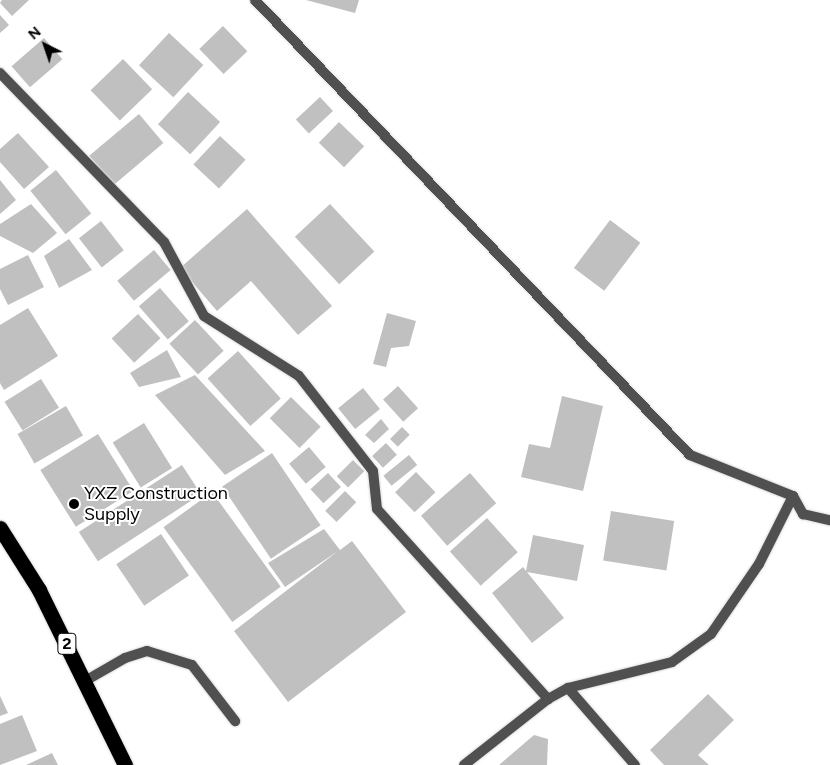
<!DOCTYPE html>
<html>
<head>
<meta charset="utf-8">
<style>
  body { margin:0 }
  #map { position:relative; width:830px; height:765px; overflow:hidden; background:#fff; font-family:Figtree,sans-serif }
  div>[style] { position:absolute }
  .building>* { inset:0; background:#c0c0c0; transform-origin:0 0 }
  .roads { filter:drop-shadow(0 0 1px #dbdbdb) drop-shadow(0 0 1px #dbdbdb) }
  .lane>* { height:10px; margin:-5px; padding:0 5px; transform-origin:5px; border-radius:5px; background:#505050 }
  .street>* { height:10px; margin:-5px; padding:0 5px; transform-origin:5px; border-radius:5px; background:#505050 }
  .highway>* { height:15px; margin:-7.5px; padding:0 7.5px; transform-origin:7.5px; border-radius:7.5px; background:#000 }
  .dots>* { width:14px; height:14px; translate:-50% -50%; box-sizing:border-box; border:2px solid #fff; border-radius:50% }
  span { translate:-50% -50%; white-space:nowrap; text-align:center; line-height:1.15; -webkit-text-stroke:4px #fff; paint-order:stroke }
  .shield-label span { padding:1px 4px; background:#fff; border:1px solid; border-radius:4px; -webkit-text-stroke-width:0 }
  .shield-label { font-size:16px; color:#000; font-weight:700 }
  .poi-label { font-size:18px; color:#000 }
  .left { translate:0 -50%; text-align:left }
  .north { position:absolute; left:20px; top:20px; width:50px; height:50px; -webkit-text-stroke:4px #fff; paint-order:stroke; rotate:319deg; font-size:14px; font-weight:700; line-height:20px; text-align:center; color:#000 }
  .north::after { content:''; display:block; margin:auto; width:18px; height:22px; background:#000; clip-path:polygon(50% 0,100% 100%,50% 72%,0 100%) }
</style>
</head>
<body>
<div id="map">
  <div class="building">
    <i style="clip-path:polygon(2px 0,29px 0,12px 16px,0 3px)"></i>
    <i style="clip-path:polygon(306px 0,359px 0,355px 13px)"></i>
    <i style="clip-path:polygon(0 15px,9px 25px,0 33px)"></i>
    <i style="left:223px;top:26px;width:35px;height:33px;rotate:46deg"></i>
    <i style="left:169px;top:33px;width:47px;height:44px;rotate:43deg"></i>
    <i style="left:44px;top:38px;width:28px;height:43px;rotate:49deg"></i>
    <i style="left:123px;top:59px;width:42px;height:45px;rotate:46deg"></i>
    <i style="left:188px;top:92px;width:44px;height:44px;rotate:43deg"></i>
    <i style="left:320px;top:97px;width:19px;height:33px;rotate:47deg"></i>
    <i style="left:139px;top:114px;width:38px;height:65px;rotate:50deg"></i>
    <i style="left:339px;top:122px;width:35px;height:29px;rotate:44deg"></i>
    <i style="clip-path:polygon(18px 133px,49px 167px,24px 189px,0 162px,0 149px)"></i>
    <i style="left:220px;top:136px;width:35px;height:39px;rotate:43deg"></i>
    <i style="left:56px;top:170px;width:56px;height:33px;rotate:51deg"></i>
    <i style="clip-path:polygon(0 180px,16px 200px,0 214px)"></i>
    <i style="clip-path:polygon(31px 204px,57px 233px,33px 253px,0 236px,0 224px)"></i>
    <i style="left:330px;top:204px;width:65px;height:48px;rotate:47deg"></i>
    <i style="clip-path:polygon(247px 209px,332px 306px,298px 335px,251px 281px,217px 311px,180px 268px)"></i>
    <i style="left:610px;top:220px;width:38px;height:60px;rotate:37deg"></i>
    <i style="left:101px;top:221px;width:37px;height:28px;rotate:52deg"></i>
    <i style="clip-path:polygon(69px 239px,92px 270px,59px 288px,44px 256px)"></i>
    <i style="left:154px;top:250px;width:26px;height:48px;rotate:50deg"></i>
    <i style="clip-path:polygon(28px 255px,44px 287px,8px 305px,0 289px,0 269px)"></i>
    <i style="left:160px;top:288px;width:44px;height:28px;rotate:49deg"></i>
    <i style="clip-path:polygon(28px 308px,58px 356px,4px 390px,0 383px,0 325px)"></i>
    <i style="clip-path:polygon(387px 313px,416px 321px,409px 346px,391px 348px,386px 367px,373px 364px)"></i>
    <i style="left:138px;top:314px;width:33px;height:36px;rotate:47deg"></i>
    <i style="left:195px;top:320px;width:42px;height:35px;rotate:47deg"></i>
    <i style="clip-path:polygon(167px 350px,181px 377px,139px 387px,130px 373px)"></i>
    <i style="left:238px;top:351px;width:64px;height:41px;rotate:48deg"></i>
    <i style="clip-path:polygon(195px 375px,265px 451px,225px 475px,155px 395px)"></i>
    <i style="left:41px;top:379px;width:34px;height:43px;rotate:58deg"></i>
    <i style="left:398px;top:386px;width:30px;height:20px;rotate:48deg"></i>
    <i style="left:363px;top:388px;width:27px;height:32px;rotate:51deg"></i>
    <i style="clip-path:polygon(562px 396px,603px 406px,583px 491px,521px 477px,529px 444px,550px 448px)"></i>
    <i style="left:291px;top:397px;width:42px;height:30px;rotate:45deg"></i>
    <i style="left:66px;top:406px;width:34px;height:56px;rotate:60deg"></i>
    <i style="clip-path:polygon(381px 419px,389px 429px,374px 443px,365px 435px)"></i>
    <i style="left:144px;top:423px;width:53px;height:37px;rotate:58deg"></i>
    <i style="left:402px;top:427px;width:11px;height:17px;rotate:45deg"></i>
    <i style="left:98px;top:434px;width:67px;height:68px;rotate:58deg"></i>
    <i style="left:386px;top:443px;width:16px;height:19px;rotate:47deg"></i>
    <i style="left:309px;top:447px;width:26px;height:26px;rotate:50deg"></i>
    <i style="left:272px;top:453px;width:87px;height:60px;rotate:56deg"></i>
    <i style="left:409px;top:455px;width:13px;height:33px;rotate:51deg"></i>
    <i style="left:353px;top:460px;width:16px;height:23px;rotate:45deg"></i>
    <i style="left:182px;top:465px;width:35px;height:123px;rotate:57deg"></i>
    <i style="left:416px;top:472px;width:28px;height:29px;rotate:46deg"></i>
    <i style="left:328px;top:473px;width:19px;height:24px;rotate:47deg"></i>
    <i style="left:470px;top:473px;width:40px;height:65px;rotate:49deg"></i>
    <i style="left:345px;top:491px;width:16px;height:28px;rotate:45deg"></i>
    <i style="left:212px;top:492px;width:117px;height:60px;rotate:54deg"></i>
    <i style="left:611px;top:511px;width:64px;height:50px;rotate:9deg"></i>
    <i style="left:487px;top:518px;width:46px;height:50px;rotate:48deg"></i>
    <i style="clip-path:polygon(324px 529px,340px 550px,352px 541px,406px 612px,288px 702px,234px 631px,338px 551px,285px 587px,268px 563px)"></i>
    <i style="left:161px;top:534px;width:50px;height:54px;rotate:56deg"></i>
    <i style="clip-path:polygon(533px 535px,584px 545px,577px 581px,527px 572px,564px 618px,532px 643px,492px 593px,523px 567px,526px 571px)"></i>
    <i style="clip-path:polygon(708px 694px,734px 720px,698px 755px,709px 765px,664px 765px,650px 750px)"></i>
    <i style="clip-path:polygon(0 696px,8px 713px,0 716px)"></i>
    <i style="clip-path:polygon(22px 715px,37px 751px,0 765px,0 724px)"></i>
    <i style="clip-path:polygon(534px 735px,548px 739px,547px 765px,499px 765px)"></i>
    <i style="clip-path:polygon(52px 753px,58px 765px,26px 765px)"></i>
  </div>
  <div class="roads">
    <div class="lane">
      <i style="left:85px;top:681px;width:46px;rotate:-29.9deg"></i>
      <i style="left:125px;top:658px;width:23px;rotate:-18deg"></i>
      <i style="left:147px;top:651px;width:47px;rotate:17.3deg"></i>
      <i style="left:192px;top:665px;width:71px;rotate:52.5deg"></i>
    </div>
    <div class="street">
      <i style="left:255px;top:0;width:629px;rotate:46.29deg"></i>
      <i style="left:690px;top:455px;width:111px;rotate:21.7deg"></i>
      <i style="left:793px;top:496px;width:21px;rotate:61deg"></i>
      <i style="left:803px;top:514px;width:28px;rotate:13deg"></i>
      <i style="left:0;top:73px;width:235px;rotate:45.9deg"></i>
      <i style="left:164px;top:242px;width:84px;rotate:61.6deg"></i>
      <i style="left:204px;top:316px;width:112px;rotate:32.3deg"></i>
      <i style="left:299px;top:376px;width:120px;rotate:52.1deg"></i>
      <i style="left:373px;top:471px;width:38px;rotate:84deg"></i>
      <i style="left:377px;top:509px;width:256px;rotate:48deg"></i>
      <i style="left:568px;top:688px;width:107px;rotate:-14deg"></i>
      <i style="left:672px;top:662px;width:48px;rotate:-35.7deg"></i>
      <i style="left:711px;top:634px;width:85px;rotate:-55.6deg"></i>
      <i style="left:759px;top:564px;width:76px;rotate:-63.4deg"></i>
      <i style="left:464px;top:765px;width:107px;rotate:-38.2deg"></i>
      <i style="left:548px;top:699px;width:23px;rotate:-29deg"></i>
      <i style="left:568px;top:688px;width:102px;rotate:49deg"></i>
    </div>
    <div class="highway">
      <i style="left:0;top:528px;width:73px;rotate:57.8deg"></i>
      <i style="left:39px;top:590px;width:195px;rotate:63.8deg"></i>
    </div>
  </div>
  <div class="dots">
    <i style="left:74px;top:504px;background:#000"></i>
  </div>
  <div class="shield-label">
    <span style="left:67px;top:644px">2</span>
  </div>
  <div class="poi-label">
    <span class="left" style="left:84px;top:504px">YXZ Construction<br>Supply</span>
  </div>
  <div class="north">N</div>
</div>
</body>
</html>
